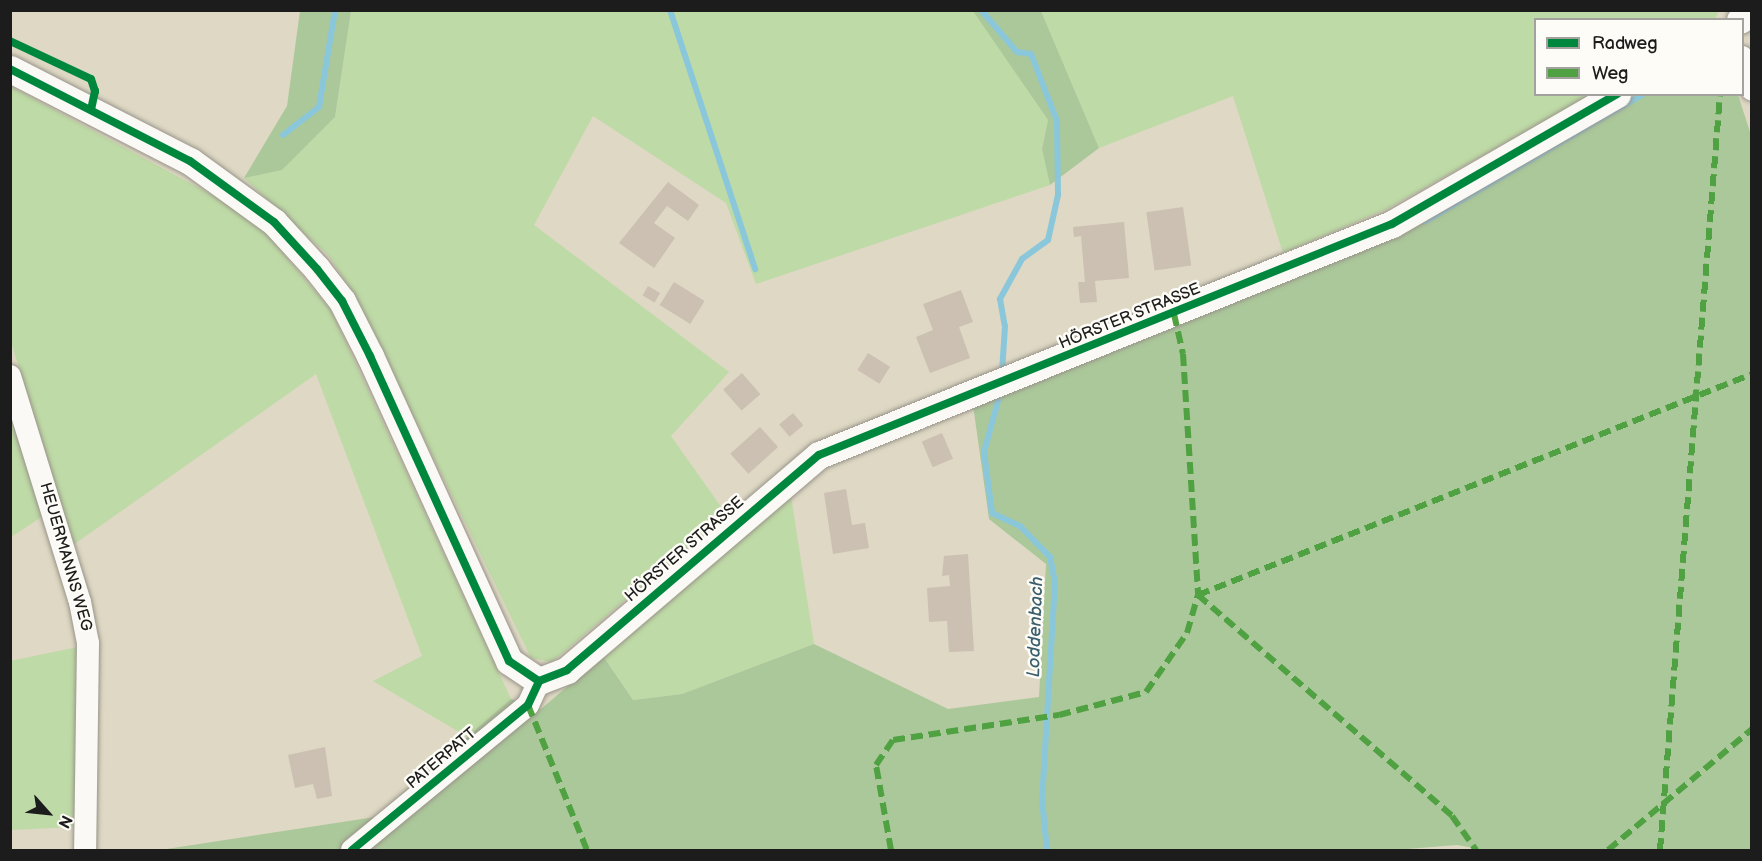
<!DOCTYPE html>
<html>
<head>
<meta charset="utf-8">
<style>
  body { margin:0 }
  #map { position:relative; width:1762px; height:861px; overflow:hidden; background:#ded8c4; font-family:"Balsamiq Sans",sans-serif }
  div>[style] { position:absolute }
  .green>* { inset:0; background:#bedaa6 }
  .forest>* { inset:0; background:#abc89a }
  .stream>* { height:6px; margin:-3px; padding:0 3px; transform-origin:3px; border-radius:3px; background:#8bc7da }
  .building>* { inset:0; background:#ccc0b2; transform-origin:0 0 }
  .roads { filter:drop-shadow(0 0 2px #989489) drop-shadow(0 0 2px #989489) }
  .minor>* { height:22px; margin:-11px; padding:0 11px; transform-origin:11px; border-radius:11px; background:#faf9f6 }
  .tertiary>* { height:27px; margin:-13.5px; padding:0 13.5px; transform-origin:13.5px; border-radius:13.5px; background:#faf9f6 }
  .quiet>* { height:6px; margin-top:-3px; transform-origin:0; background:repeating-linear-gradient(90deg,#4fa141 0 12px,transparent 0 18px) }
  .cycleway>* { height:8px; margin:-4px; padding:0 4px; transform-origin:4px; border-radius:4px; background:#00873e }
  span { translate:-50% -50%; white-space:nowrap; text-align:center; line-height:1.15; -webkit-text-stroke:5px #fdfcf7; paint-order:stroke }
  .street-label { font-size:16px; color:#1c1c1c }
  .water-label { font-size:18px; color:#3a5e6c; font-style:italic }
  .frame { position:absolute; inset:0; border:12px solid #1c1c1c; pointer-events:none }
  .legend { position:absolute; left:1534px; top:18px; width:210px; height:78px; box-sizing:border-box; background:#fdfcf7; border:2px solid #a3a29f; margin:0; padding:8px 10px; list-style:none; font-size:18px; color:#1c1c1c }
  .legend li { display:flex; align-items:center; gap:12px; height:30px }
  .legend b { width:30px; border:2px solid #a3a29f }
  .north { position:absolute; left:18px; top:783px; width:60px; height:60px; -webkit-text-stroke:4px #fdfcf7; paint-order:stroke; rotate:117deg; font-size:16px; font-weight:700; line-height:24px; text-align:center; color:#1c1c1c }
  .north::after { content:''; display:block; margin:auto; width:21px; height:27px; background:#1c1c1c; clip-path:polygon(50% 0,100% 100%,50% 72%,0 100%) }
</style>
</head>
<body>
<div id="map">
  <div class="green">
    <i style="clip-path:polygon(973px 10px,1048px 120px,1042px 149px,1050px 185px,756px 284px,726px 203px,593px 116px,534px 225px,729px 372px,671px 436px,726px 514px,552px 662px,531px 658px,355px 296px,328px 255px,244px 178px,282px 169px,335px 117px,351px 11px)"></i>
    <i style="clip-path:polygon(1719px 10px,1715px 20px,1536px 20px,1536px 94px,1590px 95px,1387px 209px,1283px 253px,1233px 96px,1099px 148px,1041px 11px)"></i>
    <i style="clip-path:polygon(10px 86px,227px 203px,266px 233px,331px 310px,511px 699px,469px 738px,373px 681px,422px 656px,316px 374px,73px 545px,11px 342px)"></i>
    <i style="clip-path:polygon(10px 400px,46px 514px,11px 537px,10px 537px)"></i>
    <i style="clip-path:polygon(791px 496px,814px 644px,682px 694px,633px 700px,603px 656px)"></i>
    <i style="clip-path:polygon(78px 647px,75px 827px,11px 830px,10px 661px)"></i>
  </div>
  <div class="forest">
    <i style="clip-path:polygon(300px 11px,351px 11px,335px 117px,282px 170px,244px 178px,287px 106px)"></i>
    <i style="clip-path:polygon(973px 11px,1041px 11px,1099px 148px,1050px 185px,1042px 149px,1048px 120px)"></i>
    <i style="clip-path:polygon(1644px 95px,1738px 95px,1752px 138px,1751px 850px,1485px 850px,1457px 845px,1395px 850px,160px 850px,375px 817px,511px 699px,541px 709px,603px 656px,633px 700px,682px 694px,814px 644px,948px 709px,1039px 697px,1046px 564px,989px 519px,973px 405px,1407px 229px)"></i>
  </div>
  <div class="stream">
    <i style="left:670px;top:10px;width:273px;rotate:71.8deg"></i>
    <i style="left:981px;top:10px;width:55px;rotate:49.4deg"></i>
    <i style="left:1017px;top:52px;width:14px;rotate:8deg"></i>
    <i style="left:1031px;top:54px;width:72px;rotate:68.8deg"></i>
    <i style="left:1057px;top:121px;width:74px;rotate:89.2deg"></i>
    <i style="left:1058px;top:195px;width:46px;rotate:102.5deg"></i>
    <i style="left:1048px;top:240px;width:32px;rotate:144deg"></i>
    <i style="left:1022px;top:259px;width:46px;rotate:118.8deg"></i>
    <i style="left:1000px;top:299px;width:27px;rotate:80deg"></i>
    <i style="left:1005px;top:326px;width:46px;rotate:93.7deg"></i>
    <i style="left:283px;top:135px;width:46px;rotate:-37.9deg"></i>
    <i style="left:319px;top:107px;width:98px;rotate:-80.6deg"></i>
    <i style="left:1426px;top:221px;width:251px;rotate:-30.3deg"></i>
    <i style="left:998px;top:401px;width:53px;rotate:105.4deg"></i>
    <i style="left:984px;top:452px;width:62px;rotate:82.5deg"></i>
    <i style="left:992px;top:513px;width:31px;rotate:25deg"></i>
    <i style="left:1020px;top:526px;width:43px;rotate:45.9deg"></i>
    <i style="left:1050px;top:557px;width:25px;rotate:79deg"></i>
    <i style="left:1055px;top:582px;width:217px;rotate:93.4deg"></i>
    <i style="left:1042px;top:799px;width:51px;rotate:84.4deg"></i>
  </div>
  <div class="building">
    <i style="clip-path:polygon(668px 182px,699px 205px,688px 221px,667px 206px,654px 223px,675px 238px,654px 268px,619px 243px)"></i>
    <i style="left:1183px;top:207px;width:59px;height:37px;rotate:82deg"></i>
    <i style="clip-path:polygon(1124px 222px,1129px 278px,1095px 281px,1097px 302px,1080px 303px,1078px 282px,1085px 282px,1081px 236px,1074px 237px,1073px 227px)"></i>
    <i style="left:674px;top:282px;width:36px;height:27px;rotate:32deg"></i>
    <i style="left:648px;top:286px;width:14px;height:11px;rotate:30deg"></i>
    <i style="clip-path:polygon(961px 290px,973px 322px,959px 327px,970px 358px,930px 373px,916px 337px,933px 330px,923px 304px)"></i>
    <i style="left:868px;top:353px;width:26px;height:20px;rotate:32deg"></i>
    <i style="left:742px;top:373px;width:28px;height:25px;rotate:49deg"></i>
    <i style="left:793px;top:413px;width:16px;height:18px;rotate:50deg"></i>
    <i style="left:760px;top:427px;width:27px;height:40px;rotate:48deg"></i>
    <i style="left:942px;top:433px;width:28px;height:22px;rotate:67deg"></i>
    <i style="clip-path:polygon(846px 489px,852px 525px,865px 523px,869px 548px,833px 554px,824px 493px)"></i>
    <i style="clip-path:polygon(968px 554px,974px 651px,949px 652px,947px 621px,929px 622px,927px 588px,950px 586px,949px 575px,942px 576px,944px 556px)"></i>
    <i style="clip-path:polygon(325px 747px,332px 796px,317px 799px,313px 784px,295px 788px,288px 755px)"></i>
  </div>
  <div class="roads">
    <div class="minor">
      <i style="left:1742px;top:57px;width:34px;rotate:73deg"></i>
      <i style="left:10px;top:376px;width:237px;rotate:72.8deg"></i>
      <i style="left:80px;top:602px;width:42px;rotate:79deg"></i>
      <i style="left:88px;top:643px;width:207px;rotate:90.8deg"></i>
      <i style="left:352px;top:850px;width:228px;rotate:-39.5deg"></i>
      <i style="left:528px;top:705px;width:26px;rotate:-65deg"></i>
    </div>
    <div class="tertiary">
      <i style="left:1740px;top:20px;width:15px;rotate:-37deg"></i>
      <i style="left:10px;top:69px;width:202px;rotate:27.1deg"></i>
      <i style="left:190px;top:161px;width:104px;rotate:36deg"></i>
      <i style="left:274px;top:222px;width:64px;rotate:47.5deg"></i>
      <i style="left:317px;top:269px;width:41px;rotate:52deg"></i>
      <i style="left:342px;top:301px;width:62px;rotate:63deg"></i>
      <i style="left:370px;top:356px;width:335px;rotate:65.5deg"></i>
      <i style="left:509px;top:661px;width:36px;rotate:34deg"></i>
      <i style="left:539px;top:681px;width:30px;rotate:-21deg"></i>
      <i style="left:567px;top:670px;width:331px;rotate:-40.5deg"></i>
      <i style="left:819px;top:455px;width:618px;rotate:-21.96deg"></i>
      <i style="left:1392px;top:224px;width:260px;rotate:-30deg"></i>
    </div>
  </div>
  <div class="quiet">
    <i style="left:1174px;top:314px;width:41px;rotate:77.3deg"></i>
    <i style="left:1183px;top:354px;width:241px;rotate:86.4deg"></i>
    <i style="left:1198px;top:595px;width:337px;rotate:41deg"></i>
    <i style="left:1452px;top:816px;width:42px;rotate:54.8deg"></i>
    <i style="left:528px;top:705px;width:157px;rotate:67.9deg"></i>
    <i style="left:891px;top:850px;width:86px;rotate:-100deg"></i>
    <i style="left:876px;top:765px;width:30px;rotate:-56deg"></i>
    <i style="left:893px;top:740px;width:168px;rotate:-8.6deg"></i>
    <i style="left:1059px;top:715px;width:90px;rotate:-14.8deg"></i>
    <i style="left:1146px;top:692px;width:72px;rotate:-55.2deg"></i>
    <i style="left:1187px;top:633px;width:40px;rotate:-74deg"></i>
    <i style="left:1198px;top:595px;width:596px;rotate:-21.75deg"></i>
    <i style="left:1608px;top:850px;width:188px;rotate:-40deg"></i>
    <i style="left:1660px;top:850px;width:758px;rotate:-85.46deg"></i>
  </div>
  <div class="cycleway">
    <i style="left:10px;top:41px;width:89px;rotate:25.1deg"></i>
    <i style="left:91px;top:79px;width:13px;rotate:72deg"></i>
    <i style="left:95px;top:91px;width:19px;rotate:102deg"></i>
    <i style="left:10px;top:69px;width:202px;rotate:27.1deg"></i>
    <i style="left:190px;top:161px;width:104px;rotate:36deg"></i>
    <i style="left:274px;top:222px;width:64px;rotate:47.5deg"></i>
    <i style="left:317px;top:269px;width:41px;rotate:52deg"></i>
    <i style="left:342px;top:301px;width:62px;rotate:63deg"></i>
    <i style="left:370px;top:356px;width:335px;rotate:65.5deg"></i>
    <i style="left:509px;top:661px;width:36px;rotate:34deg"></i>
    <i style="left:539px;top:681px;width:30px;rotate:-21deg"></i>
    <i style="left:567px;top:670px;width:331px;rotate:-40.5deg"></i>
    <i style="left:819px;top:455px;width:618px;rotate:-21.96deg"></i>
    <i style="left:1392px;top:224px;width:260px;rotate:-30deg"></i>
    <i style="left:352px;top:850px;width:228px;rotate:-39.5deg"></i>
    <i style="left:528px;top:705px;width:26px;rotate:-65deg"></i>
  </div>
  <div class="street-label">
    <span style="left:1130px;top:317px;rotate:-22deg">HÖRSTER STRASSE</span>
    <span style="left:685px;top:550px;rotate:-41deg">HÖRSTER STRASSE</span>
    <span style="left:65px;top:557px;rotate:74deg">HEUERMANNS WEG</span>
    <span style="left:442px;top:759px;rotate:-40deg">PATERPATT</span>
  </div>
  <div class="water-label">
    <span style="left:1036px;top:627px;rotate:-88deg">Loddenbach</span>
  </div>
  <div class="frame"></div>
  <ul class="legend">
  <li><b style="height:8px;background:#00873e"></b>Radweg</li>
  <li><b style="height:8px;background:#4fa141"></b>Weg</li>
  </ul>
  <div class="north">N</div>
</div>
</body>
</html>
